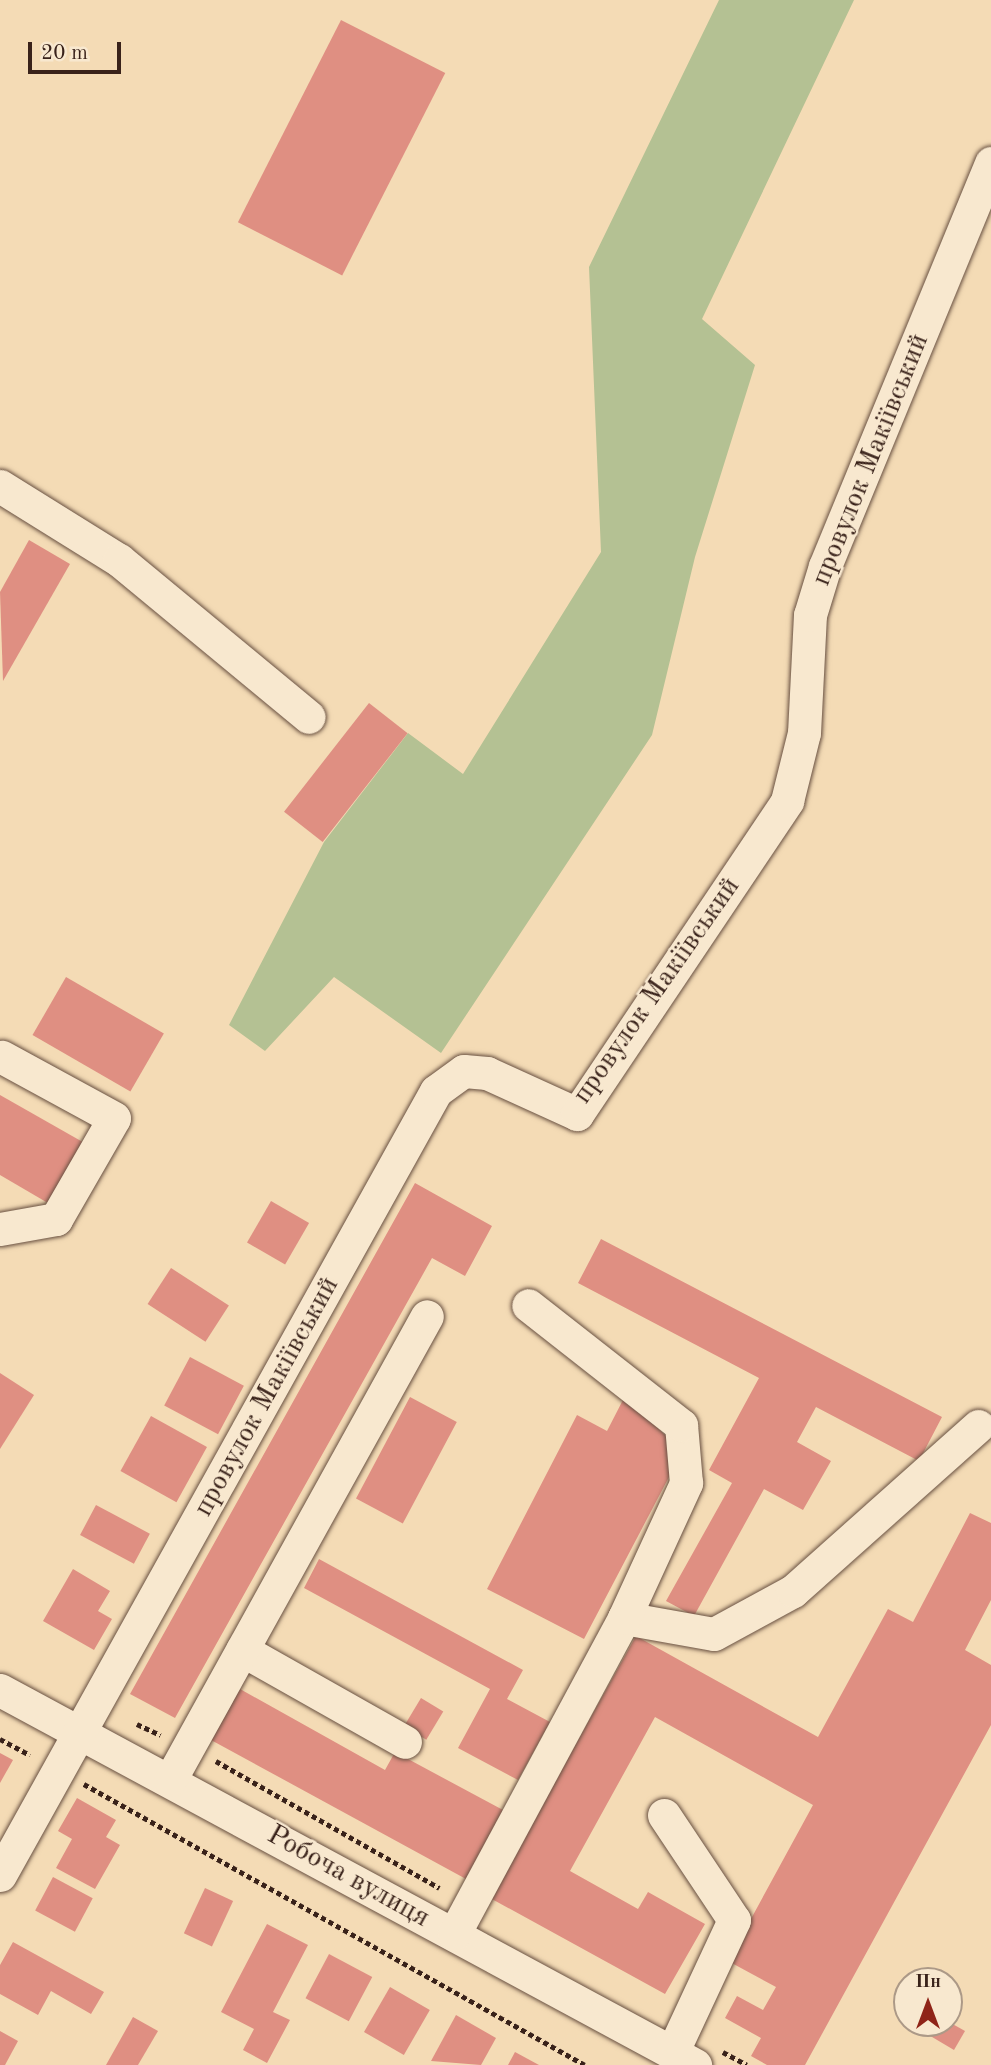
<!DOCTYPE html>
<html>
<head>
<meta charset="utf-8">
<style>
  body { margin:0 }
  #map { position:relative; width:991px; height:2065px; overflow:hidden; background:#f4dbb5; font-family:"Old Standard TT",serif }
  div>[style] { position:absolute }
  .green>* { inset:0; background:#b4c193 }
  .building>* { inset:0; background:#df8f82; transform-origin:0 0 }
  .path>* { height:4.5px; margin-top:-2.25px; transform-origin:0; background:repeating-linear-gradient(90deg,#39221a 0 5px,transparent 0 8.5px) }
  .roads { filter:drop-shadow(0 0 2px #685041) drop-shadow(0 0 2px #685041) }
  .minor>* { height:33px; margin:-16.5px; padding:0 16.5px; transform-origin:16.5px; border-radius:16.5px; background:#f8e8cf }
  span { translate:-50% -50%; white-space:nowrap; text-align:center; line-height:1.15; -webkit-text-stroke:5px #f8e8cf; paint-order:stroke }
  .street-label { font-size:28px; color:#39221a }
  .north { position:absolute; left:893px; top:1967px; width:70px; height:70px; box-sizing:border-box; background:#f8e8cf; border:2px solid #ac9987; border-radius:50%; rotate:0deg; font-size:19px; font-weight:700; line-height:28px; text-align:center; color:#39221a }
  .north::after { content:''; display:block; margin:auto; width:24px; height:32px; background:#8f2418; clip-path:polygon(50% 0,100% 100%,50% 72%,0 100%) }
  .scale { position:absolute; left:28px; top:42px; width:93px; height:32px; box-sizing:border-box; border:4px solid #39221a; border-top:0; padding-left:9px; font-size:21px; line-height:24px; white-space:nowrap; color:#39221a; -webkit-text-stroke:5px #f8e8cf; paint-order:stroke }
</style>
</head>
<body>
<div id="map">
  <div class="green">
    <i style="clip-path:polygon(719px 0,854px 0,702px 319px,755px 365px,695px 557px,652px 735px,441px 1053px,334px 977px,265px 1051px,229px 1025px,324px 842px,408px 733px,463px 774px,601px 552px,589px 267px)"></i>
  </div>
  <div class="building">
    <i style="left:341px;top:20px;width:117px;height:227px;rotate:27deg"></i>
    <i style="clip-path:polygon(29px 540px,70px 564px,3px 681px,0 592px)"></i>
    <i style="left:369px;top:703px;width:49px;height:138px;rotate:38deg"></i>
    <i style="left:66px;top:977px;width:113px;height:67px;rotate:30deg"></i>
    <i style="clip-path:polygon(0 1095px,88px 1145px,53px 1206px,0 1175px)"></i>
    <i style="clip-path:polygon(415px 1183px,492px 1226px,465px 1276px,432px 1258px,175px 1718px,130px 1694px)"></i>
    <i style="left:271px;top:1201px;width:44px;height:48px;rotate:30deg"></i>
    <i style="clip-path:polygon(601px 1239px,942px 1417px,919px 1461px,816px 1407px,797px 1442px,831px 1461px,803px 1510px,764px 1489px,694px 1616px,666px 1601px,732px 1483px,709px 1470px,759px 1378px,578px 1283px)"></i>
    <i style="left:171px;top:1268px;width:69px;height:43px;rotate:33deg"></i>
    <i style="left:190px;top:1357px;width:61px;height:55px;rotate:28deg"></i>
    <i style="clip-path:polygon(0 1373px,34px 1395px,0 1449px)"></i>
    <i style="clip-path:polygon(625px 1396px,671px 1441px,679px 1458px,584px 1639px,487px 1589px,577px 1415px,607px 1431px)"></i>
    <i style="left:410px;top:1397px;width:53px;height:115px;rotate:28deg"></i>
    <i style="left:151px;top:1416px;width:64px;height:63px;rotate:29deg"></i>
    <i style="left:96px;top:1505px;width:61px;height:34px;rotate:28deg"></i>
    <i style="clip-path:polygon(970px 1513px,991px 1523px,991px 1600px,965px 1650px,991px 1665px,991px 1725px,805px 2065px,767px 2065px,751px 2056px,761px 2038px,725px 2018px,737px 1996px,763px 2010px,776px 1987px,728px 1961px,813px 1805px,655px 1717px,570px 1871px,638px 1909px,648px 1892px,705px 1924px,665px 1994px,490px 1898px,636px 1636px,818px 1737px,888px 1609px,913px 1622px)"></i>
    <i style="clip-path:polygon(319px 1559px,523px 1670px,507px 1699px,550px 1722px,518px 1780px,458px 1748px,490px 1689px,304px 1588px)"></i>
    <i style="clip-path:polygon(73px 1569px,110px 1591px,98px 1611px,112px 1619px,94px 1650px,43px 1621px)"></i>
    <i style="clip-path:polygon(240px 1689px,385px 1770px,395px 1752px,514px 1816px,477px 1885px,211px 1740px)"></i>
    <i style="left:421px;top:1698px;width:26px;height:33px;rotate:31deg"></i>
    <i style="clip-path:polygon(0 1753px,13px 1760px,0 1783px)"></i>
    <i style="clip-path:polygon(77px 1798px,116px 1820px,106px 1837px,120px 1845px,95px 1889px,56px 1868px,72px 1839px,58px 1831px)"></i>
    <i style="left:53px;top:1877px;width:45px;height:38px;rotate:28deg"></i>
    <i style="left:205px;top:1888px;width:31px;height:50px;rotate:25deg"></i>
    <i style="clip-path:polygon(267px 1924px,308px 1945px,273px 2012px,290px 2020px,267px 2063px,243px 2050px,254px 2029px,221px 2012px)"></i>
    <i style="clip-path:polygon(13px 1942px,104px 1992px,91px 2014px,51px 1991px,38px 2015px,0 1994px,0 1965px)"></i>
    <i style="left:329px;top:1954px;width:49px;height:50px;rotate:28deg"></i>
    <i style="left:390px;top:1987px;width:46px;height:52px;rotate:30deg"></i>
    <i style="clip-path:polygon(456px 2015px,496px 2038px,481px 2065px,431px 2061px)"></i>
    <i style="clip-path:polygon(133px 2017px,158px 2031px,138px 2065px,106px 2065px)"></i>
    <i style="clip-path:polygon(949px 2022px,965px 2031px,954px 2050px,927px 2034px,933px 2023px)"></i>
    <i style="clip-path:polygon(0 2031px,18px 2041px,5px 2065px,0 2065px)"></i>
    <i style="clip-path:polygon(515px 2052px,539px 2065px,508px 2065px)"></i>
  </div>
  <div class="path">
    <i style="left:137px;top:1724px;width:26px;rotate:25deg"></i>
    <i style="left:0;top:1739px;width:34px;rotate:28deg"></i>
    <i style="left:216px;top:1761px;width:257px;rotate:29.6deg"></i>
    <i style="left:84px;top:1784px;width:574px;rotate:29.29deg"></i>
    <i style="left:723px;top:2052px;width:27px;rotate:28deg"></i>
  </div>
  <div class="roads">
    <div class="minor">
      <i style="left:0;top:486px;width:140px;rotate:31.9deg"></i>
      <i style="left:119px;top:560px;width:246px;rotate:39.6deg"></i>
      <i style="left:0;top:1229px;width:57px;rotate:-10.1deg"></i>
      <i style="left:56px;top:1219px;width:116px;rotate:-60.1deg"></i>
      <i style="left:114px;top:1118px;width:128px;rotate:-151.4deg"></i>
      <i style="left:624px;top:1618px;width:91px;rotate:10.1deg"></i>
      <i style="left:714px;top:1634px;width:90px;rotate:-28.6deg"></i>
      <i style="left:793px;top:1591px;width:248px;rotate:-41.7deg"></i>
      <i style="left:242px;top:1650px;width:187px;rotate:29.4deg"></i>
      <i style="left:0;top:1690px;width:790px;rotate:28.35deg"></i>
      <i style="left:170px;top:1780px;width:530px;rotate:-61.02deg"></i>
      <i style="left:664px;top:1815px;width:126px;rotate:56.3deg"></i>
      <i style="left:734px;top:1920px;width:147px;rotate:115deg"></i>
      <i style="left:0;top:1875px;width:897px;rotate:-60.92deg"></i>
      <i style="left:436px;top:1091px;width:34px;rotate:-36deg"></i>
      <i style="left:464px;top:1071px;width:23px;rotate:5deg"></i>
      <i style="left:487px;top:1073px;width:99px;rotate:24.5deg"></i>
      <i style="left:577px;top:1114px;width:377px;rotate:-56.1deg"></i>
      <i style="left:787px;top:801px;width:70px;rotate:-76deg"></i>
      <i style="left:804px;top:733px;width:118px;rotate:-87.1deg"></i>
      <i style="left:810px;top:615px;width:51px;rotate:-73deg"></i>
      <i style="left:825px;top:566px;width:436px;rotate:-67.6deg"></i>
      <i style="left:454px;top:1934px;width:359px;rotate:-61.7deg"></i>
      <i style="left:624px;top:1618px;width:149px;rotate:-65.3deg"></i>
      <i style="left:686px;top:1483px;width:58px;rotate:-94.9deg"></i>
      <i style="left:681px;top:1425px;width:194px;rotate:-141.9deg"></i>
    </div>
  </div>
  <div class="street-label">
    <span style="left:871px;top:460px;rotate:-68deg">провулок Макіївський</span>
    <span style="left:657px;top:991px;rotate:-55deg">провулок Макіївський</span>
    <span style="left:267px;top:1397px;rotate:-61deg">провулок Макіївський</span>
    <span style="left:348px;top:1877px;rotate:29deg">Робоча вулиця</span>
  </div>
  <div class="north">Пн</div>
  <div class="scale">20 m</div>
</div>
</body>
</html>
